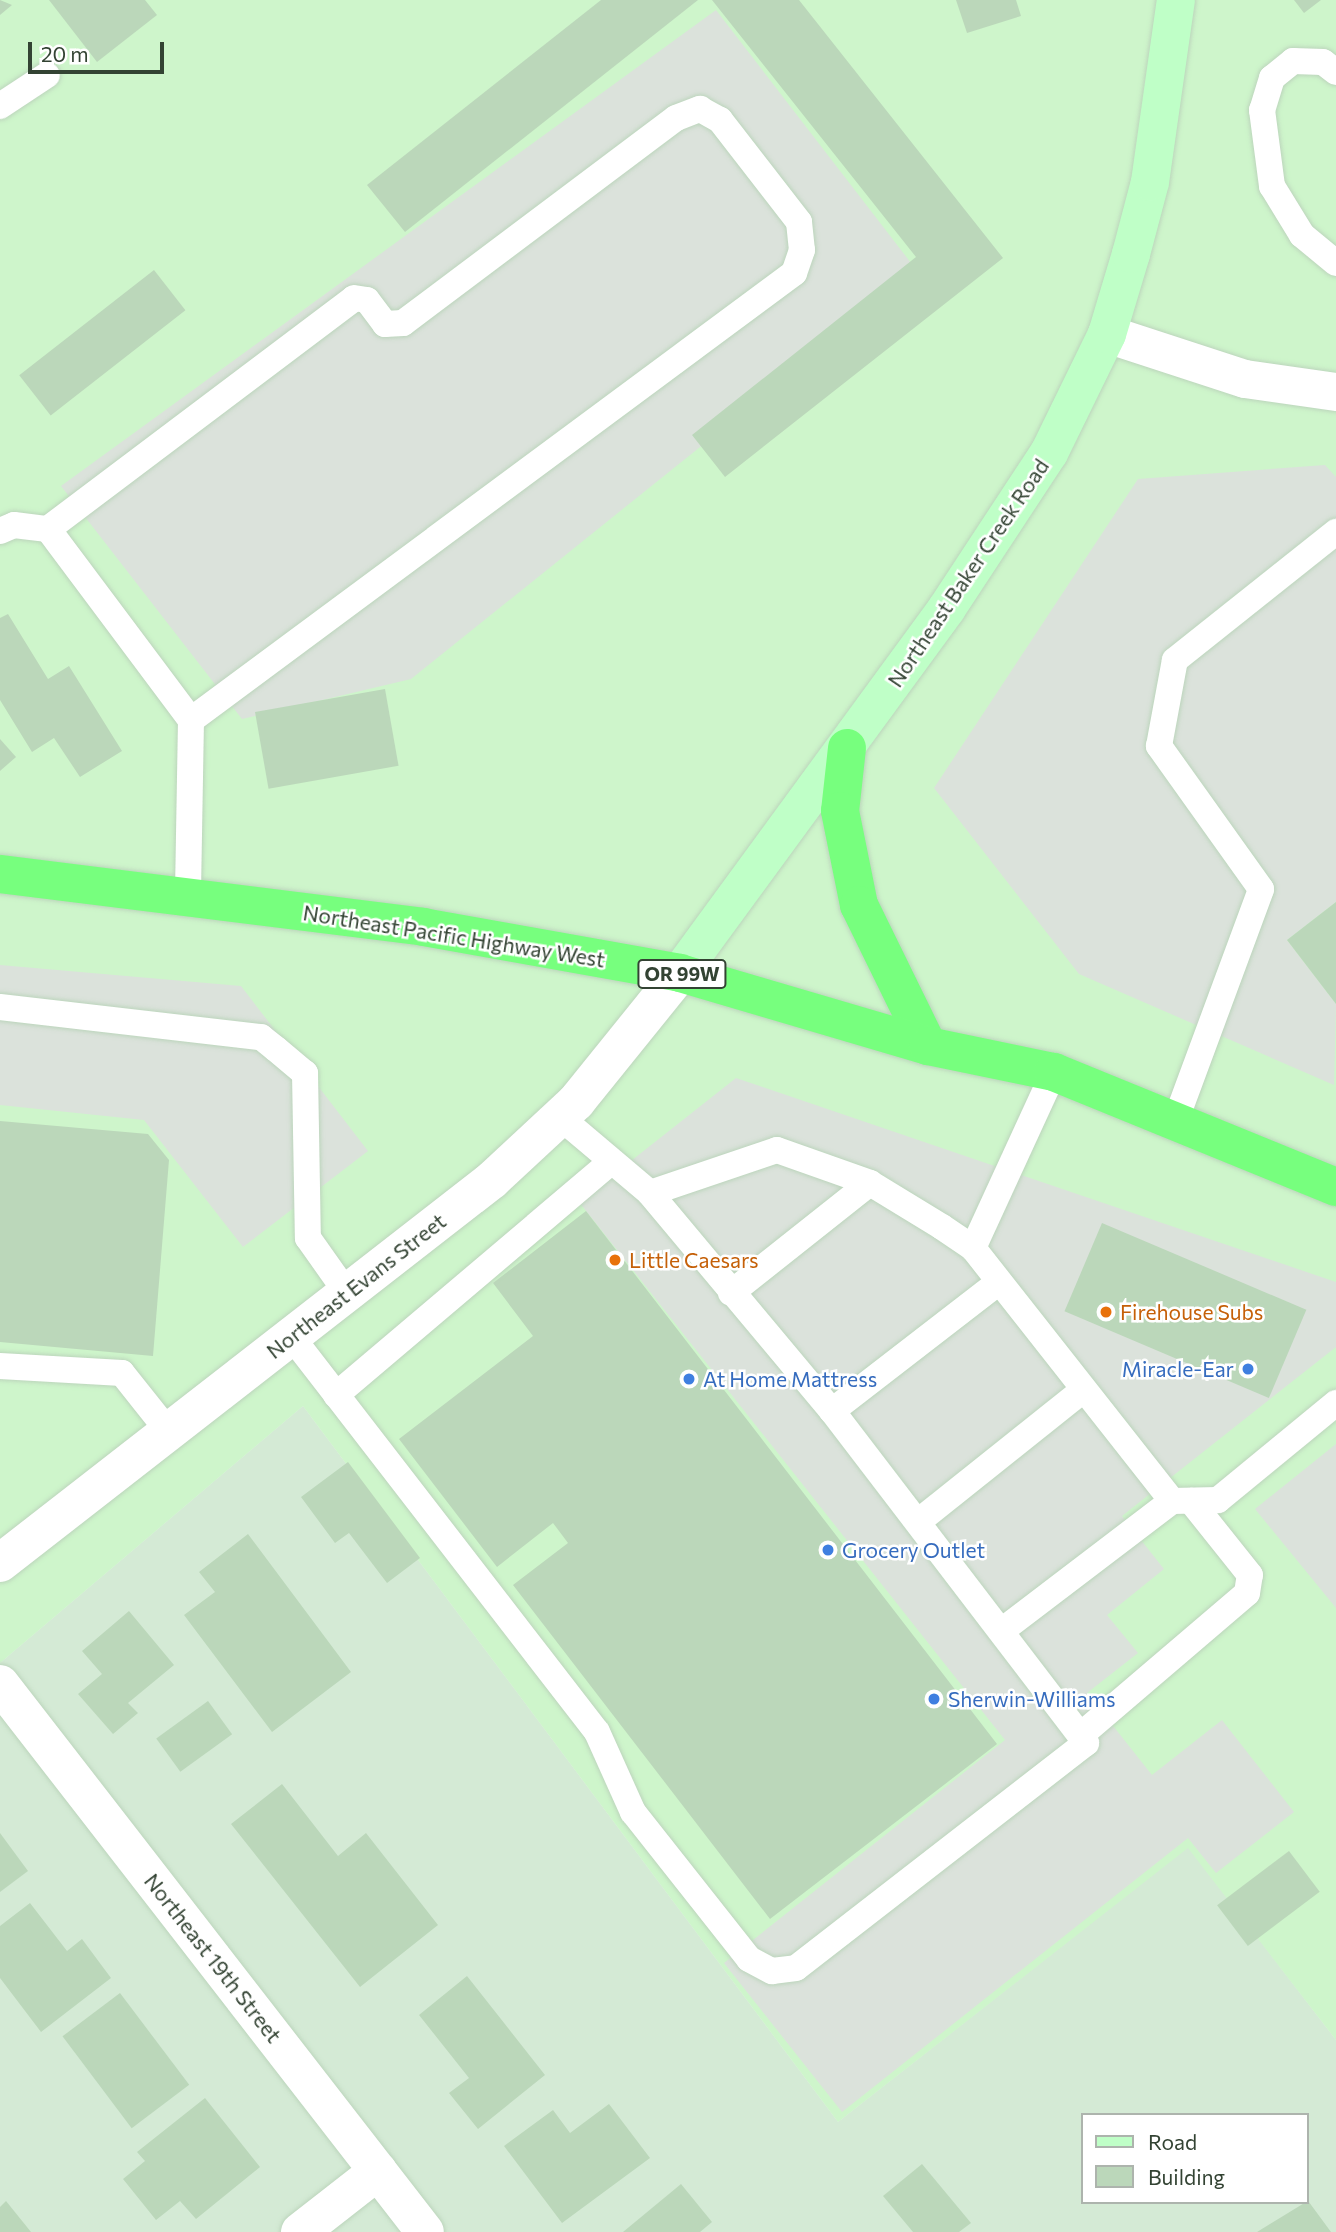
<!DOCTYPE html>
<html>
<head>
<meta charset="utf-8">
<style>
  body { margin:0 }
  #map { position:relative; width:1336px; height:2232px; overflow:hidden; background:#e2f2e3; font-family:Commissioner,sans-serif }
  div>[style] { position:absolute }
  .residential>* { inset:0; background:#d4ead5 }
  .commercial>* { inset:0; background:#cef5cb }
  .parking>* { inset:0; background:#dbe2db }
  .building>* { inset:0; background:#bbd7ba; transform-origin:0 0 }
  .roads { filter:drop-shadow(0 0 2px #bcd5bc) drop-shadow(0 0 2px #bcd5bc) }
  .service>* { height:26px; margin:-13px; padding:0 13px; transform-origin:13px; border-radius:13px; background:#fff }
  .minor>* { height:38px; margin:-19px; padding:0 19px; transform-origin:19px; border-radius:19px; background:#fff }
  .tertiary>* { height:38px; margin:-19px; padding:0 19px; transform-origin:19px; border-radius:19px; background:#fff }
  .secondary>* { height:38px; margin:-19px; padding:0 19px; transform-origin:19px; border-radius:19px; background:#bfffc7 }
  .trunk>* { height:38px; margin:-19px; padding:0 19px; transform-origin:19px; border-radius:19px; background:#77ff7e }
  .dots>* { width:19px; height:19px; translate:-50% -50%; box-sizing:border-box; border:4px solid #fff; border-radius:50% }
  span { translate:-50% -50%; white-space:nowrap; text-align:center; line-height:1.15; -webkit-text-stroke:5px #fff; paint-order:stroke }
  .shield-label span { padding:2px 5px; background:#fff; border:2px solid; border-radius:5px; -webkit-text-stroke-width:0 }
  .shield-label { font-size:19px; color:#334333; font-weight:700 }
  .street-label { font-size:21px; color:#334333 }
  .food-label { font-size:21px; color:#c56008 }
  .left { translate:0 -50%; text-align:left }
  .shop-label { font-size:21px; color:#366cbe }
  .right { translate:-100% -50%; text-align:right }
  .legend { position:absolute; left:1081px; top:2113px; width:228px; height:91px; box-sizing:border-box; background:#fff; border:2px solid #adb4ad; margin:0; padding:9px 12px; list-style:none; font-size:21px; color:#334333 }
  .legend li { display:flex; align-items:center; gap:14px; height:35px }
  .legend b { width:35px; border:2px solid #adb4ad }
  .scale { position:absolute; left:28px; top:42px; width:136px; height:32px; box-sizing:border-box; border:4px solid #334333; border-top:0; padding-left:9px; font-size:21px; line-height:24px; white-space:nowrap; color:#334333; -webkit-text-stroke:5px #fff; paint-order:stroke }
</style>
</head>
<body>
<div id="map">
  <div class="residential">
    <i style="clip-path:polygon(evenodd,303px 1406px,838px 2122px,1188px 1847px,1336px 2040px,1336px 2232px,0 2232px,0 1663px,303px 1406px,1082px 2115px,1306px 2115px,1306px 2202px,1082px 2202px,1082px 2115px)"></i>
  </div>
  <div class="commercial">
    <i style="clip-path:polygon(0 0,1336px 0,1336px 2040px,1188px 1848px,838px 2122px,303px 1406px,0 1663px)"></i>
  </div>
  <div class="parking">
    <i style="clip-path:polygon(716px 10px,918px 272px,411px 679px,242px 719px,61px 486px)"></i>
    <i style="clip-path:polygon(1325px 465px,1336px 477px,1336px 902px,1287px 940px,1336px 1004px,1334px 1085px,1079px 974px,934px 788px,1138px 479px)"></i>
    <i style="clip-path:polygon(0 965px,241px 986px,368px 1151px,243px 1247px,144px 1120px,0 1105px)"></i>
    <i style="clip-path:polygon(736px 1078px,1336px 1282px,1336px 1347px,1122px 1516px,1164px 1569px,1107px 1615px,1138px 1653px,1087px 1693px,1152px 1775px,1222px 1720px,1294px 1812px,1216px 1873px,1188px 1838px,842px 2112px,724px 1963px,1005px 1740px,579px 1202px)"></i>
    <i style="clip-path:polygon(1336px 1444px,1336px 1608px,1255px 1509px)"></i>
  </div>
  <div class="building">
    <i style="clip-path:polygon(0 0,12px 5px,0 15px)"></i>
    <i style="clip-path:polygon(49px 0,145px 0,157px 15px,97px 62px)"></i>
    <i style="clip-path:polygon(601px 0,698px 0,405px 232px,367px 185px)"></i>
    <i style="clip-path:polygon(712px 0,799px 0,1003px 258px,725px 477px,692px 435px,916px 257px)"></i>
    <i style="clip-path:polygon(956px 0,1016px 0,1021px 16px,967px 33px)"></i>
    <i style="clip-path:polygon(1294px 0,1321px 0,1304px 13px)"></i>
    <i style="left:154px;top:270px;width:51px;height:171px;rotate:52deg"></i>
    <i style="clip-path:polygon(8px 614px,48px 679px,69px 666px,122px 751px,80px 777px,54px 738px,32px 752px,0 700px,0 618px)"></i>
    <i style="left:385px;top:689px;width:78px;height:132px;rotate:80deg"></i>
    <i style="clip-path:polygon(0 739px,16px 757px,0 771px)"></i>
    <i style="clip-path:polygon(1336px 902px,1336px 1004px,1287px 940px)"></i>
    <i style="clip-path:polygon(0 1121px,148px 1134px,169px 1160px,153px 1356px,0 1342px)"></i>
    <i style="clip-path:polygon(586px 1211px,997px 1744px,770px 1919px,513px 1585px,568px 1543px,553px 1523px,497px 1567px,399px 1439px,533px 1336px,493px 1283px)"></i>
    <i style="left:1102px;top:1223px;width:222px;height:96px;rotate:23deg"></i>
    <i style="clip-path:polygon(348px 1462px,420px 1558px,387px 1583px,349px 1533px,335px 1543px,301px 1497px)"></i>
    <i style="clip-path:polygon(248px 1534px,351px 1672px,272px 1732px,184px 1615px,215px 1592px,199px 1572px)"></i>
    <i style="clip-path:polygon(129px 1611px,174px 1665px,128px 1703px,138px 1713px,113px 1734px,78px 1694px,102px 1674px,82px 1651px)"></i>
    <i style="left:208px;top:1701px;width:41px;height:64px;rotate:54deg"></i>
    <i style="clip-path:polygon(282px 1784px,338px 1856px,366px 1833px,438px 1925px,360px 1987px,231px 1824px)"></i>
    <i style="clip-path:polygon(0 1833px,28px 1871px,0 1892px)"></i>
    <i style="left:1289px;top:1851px;width:51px;height:90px;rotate:53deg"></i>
    <i style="clip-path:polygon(30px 1903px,67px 1951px,82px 1939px,111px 1978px,41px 2032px,0 1978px,0 1926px)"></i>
    <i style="clip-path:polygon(467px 1976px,545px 2075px,478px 2129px,449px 2093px,469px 2078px,419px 2015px)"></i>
    <i style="left:120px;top:1993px;width:115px;height:72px;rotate:53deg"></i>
    <i style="clip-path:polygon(205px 2098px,260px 2167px,196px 2219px,180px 2201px,156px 2220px,123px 2179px,145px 2161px,137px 2152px)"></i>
    <i style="clip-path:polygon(609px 2104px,650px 2158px,562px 2223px,504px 2146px,553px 2110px,570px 2133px)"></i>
    <i style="clip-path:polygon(922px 2164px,971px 2223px,959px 2232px,913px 2232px,883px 2196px)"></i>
    <i style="clip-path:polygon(681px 2184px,712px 2222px,700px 2232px,623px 2232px)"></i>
    <i style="clip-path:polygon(1306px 2198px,1331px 2232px,1257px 2232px,1306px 2202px)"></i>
    <i style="clip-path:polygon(6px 2201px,31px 2232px,0 2232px,0 2207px)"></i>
  </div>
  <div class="roads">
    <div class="service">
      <i style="left:1336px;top:72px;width:16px;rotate:-142deg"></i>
      <i style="left:1323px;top:62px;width:30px;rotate:-178deg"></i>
      <i style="left:1293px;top:61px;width:27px;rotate:141deg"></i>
      <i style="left:1272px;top:78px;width:34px;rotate:107deg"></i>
      <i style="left:1262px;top:110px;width:77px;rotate:82.5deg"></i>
      <i style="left:1272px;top:186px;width:57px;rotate:58.5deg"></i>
      <i style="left:1302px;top:235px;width:44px;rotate:39.5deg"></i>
      <i style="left:0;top:106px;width:56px;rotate:-33.4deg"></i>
      <i style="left:48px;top:529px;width:383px;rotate:-37deg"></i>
      <i style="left:354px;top:298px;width:13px;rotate:9deg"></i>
      <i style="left:367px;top:300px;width:30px;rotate:53deg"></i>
      <i style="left:385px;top:324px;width:18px;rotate:-3deg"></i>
      <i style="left:403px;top:323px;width:341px;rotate:-36.9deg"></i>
      <i style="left:676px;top:118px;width:26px;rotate:-21deg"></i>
      <i style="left:700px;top:109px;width:23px;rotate:29deg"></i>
      <i style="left:720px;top:120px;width:129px;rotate:52.2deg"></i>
      <i style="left:799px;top:222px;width:28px;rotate:84deg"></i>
      <i style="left:802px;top:250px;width:24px;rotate:109deg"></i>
      <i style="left:794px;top:273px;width:751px;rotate:143.45deg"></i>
      <i style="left:0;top:531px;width:15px;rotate:-23deg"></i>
      <i style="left:14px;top:525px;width:34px;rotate:7deg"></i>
      <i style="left:48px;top:529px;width:239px;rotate:53.2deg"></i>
      <i style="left:191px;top:720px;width:176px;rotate:91deg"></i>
      <i style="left:0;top:1007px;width:263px;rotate:6.6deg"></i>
      <i style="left:261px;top:1037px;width:19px;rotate:39deg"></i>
      <i style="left:276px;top:1049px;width:38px;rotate:40deg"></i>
      <i style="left:305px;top:1073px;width:165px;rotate:89deg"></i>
      <i style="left:308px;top:1238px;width:67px;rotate:54.7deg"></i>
      <i style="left:560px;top:1117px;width:118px;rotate:40.2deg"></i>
      <i style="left:650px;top:1193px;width:134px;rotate:-18.7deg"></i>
      <i style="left:777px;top:1150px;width:99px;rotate:19.5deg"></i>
      <i style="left:870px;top:1183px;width:84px;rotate:31.4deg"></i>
      <i style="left:942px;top:1227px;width:37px;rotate:34deg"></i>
      <i style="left:973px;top:1248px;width:322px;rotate:51.8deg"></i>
      <i style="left:1172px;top:1501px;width:46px;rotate:-1.2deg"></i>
      <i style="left:1218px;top:1500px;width:153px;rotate:-39.4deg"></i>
      <i style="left:1175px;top:1122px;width:248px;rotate:-69.7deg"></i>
      <i style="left:1261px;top:889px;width:176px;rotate:-125.5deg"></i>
      <i style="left:1159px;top:746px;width:87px;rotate:-79.5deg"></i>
      <i style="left:1175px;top:660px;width:206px;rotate:-38.5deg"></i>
      <i style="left:973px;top:1248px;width:194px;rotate:-65.3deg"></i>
      <i style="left:731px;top:1293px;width:177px;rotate:-38.4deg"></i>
      <i style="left:291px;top:1336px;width:500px;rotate:52.31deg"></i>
      <i style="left:597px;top:1732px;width:88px;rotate:65.8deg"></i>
      <i style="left:633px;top:1812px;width:187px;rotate:51.7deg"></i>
      <i style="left:749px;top:1959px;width:26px;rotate:28deg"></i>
      <i style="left:772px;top:1971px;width:24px;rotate:-7deg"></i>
      <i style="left:796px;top:1968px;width:367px;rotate:-37.8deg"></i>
      <i style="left:1086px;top:1743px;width:418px;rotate:-127.4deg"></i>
      <i style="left:832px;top:1411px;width:284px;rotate:-129.9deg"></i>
      <i style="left:0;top:1366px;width:122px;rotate:3.3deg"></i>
      <i style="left:122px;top:1373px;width:75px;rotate:51.5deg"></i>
      <i style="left:336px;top:1395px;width:360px;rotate:-40.3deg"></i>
      <i style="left:832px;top:1411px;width:211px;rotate:-37.7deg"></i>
      <i style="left:919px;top:1521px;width:208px;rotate:-38.6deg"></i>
      <i style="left:1004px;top:1629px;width:211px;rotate:-37.3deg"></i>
      <i style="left:1081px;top:1735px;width:218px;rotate:-40.5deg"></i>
      <i style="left:1247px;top:1593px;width:18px;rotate:-81deg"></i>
      <i style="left:1250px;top:1575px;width:95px;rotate:-128.6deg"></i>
    </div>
    <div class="minor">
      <i style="left:300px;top:2232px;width:99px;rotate:-38deg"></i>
    </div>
    <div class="tertiary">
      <i style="left:1107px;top:334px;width:145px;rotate:18.1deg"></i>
      <i style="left:1245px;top:379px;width:92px;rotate:8.1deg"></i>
      <i style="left:0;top:1563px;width:624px;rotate:-37.9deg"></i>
      <i style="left:492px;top:1180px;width:115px;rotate:-42.9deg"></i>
      <i style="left:576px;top:1102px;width:166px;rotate:-51.1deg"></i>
      <i style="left:0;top:1684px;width:693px;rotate:52.2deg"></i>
    </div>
    <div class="secondary">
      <i style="left:680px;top:973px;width:452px;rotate:-53.8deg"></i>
      <i style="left:947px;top:608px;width:186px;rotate:-56.7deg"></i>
      <i style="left:1049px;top:453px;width:132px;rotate:-64deg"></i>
      <i style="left:1107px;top:334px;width:84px;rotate:-73.3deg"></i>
      <i style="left:1131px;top:254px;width:74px;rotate:-75.2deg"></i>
      <i style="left:1150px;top:182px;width:184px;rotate:-81.9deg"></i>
    </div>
    <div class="trunk">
      <i style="left:847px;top:748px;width:63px;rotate:96.3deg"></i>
      <i style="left:840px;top:811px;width:96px;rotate:78.6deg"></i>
      <i style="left:859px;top:905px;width:157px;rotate:63.9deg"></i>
      <i style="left:0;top:874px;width:426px;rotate:7.1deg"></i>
      <i style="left:423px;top:927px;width:261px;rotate:10.1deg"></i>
      <i style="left:680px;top:973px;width:259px;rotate:16.4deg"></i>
      <i style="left:928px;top:1046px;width:129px;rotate:11.7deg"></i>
      <i style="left:1054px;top:1072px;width:305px;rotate:22.2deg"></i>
    </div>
  </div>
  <div class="dots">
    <i style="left:615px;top:1260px;background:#e8710a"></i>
    <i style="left:1106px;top:1312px;background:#e8710a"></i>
    <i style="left:1248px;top:1369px;background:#3f7fe0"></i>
    <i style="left:689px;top:1379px;background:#3f7fe0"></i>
    <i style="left:828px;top:1550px;background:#3f7fe0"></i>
    <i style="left:934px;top:1699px;background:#3f7fe0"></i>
  </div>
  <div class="shield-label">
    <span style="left:682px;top:974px">OR 99W</span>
  </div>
  <div class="street-label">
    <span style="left:968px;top:573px;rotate:-56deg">Northeast Baker Creek Road</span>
    <span style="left:454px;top:936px;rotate:9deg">Northeast Pacific Highway West</span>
    <span style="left:356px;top:1286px;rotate:-38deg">Northeast Evans Street</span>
    <span style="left:213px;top:1958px;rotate:52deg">Northeast 19th Street</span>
  </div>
  <div class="food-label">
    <span class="left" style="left:629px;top:1260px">Little Caesars</span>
    <span class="left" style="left:1120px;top:1312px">Firehouse Subs</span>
  </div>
  <div class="shop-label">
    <span class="right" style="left:1234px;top:1369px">Miracle-Ear</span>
    <span class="left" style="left:703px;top:1379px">At Home Mattress</span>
    <span class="left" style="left:842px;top:1550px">Grocery Outlet</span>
    <span class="left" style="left:948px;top:1699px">Sherwin-Williams</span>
  </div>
  <ul class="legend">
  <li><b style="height:9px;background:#bfffc7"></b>Road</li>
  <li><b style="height:19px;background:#bbd7ba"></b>Building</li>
  </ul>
  <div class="scale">20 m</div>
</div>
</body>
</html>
